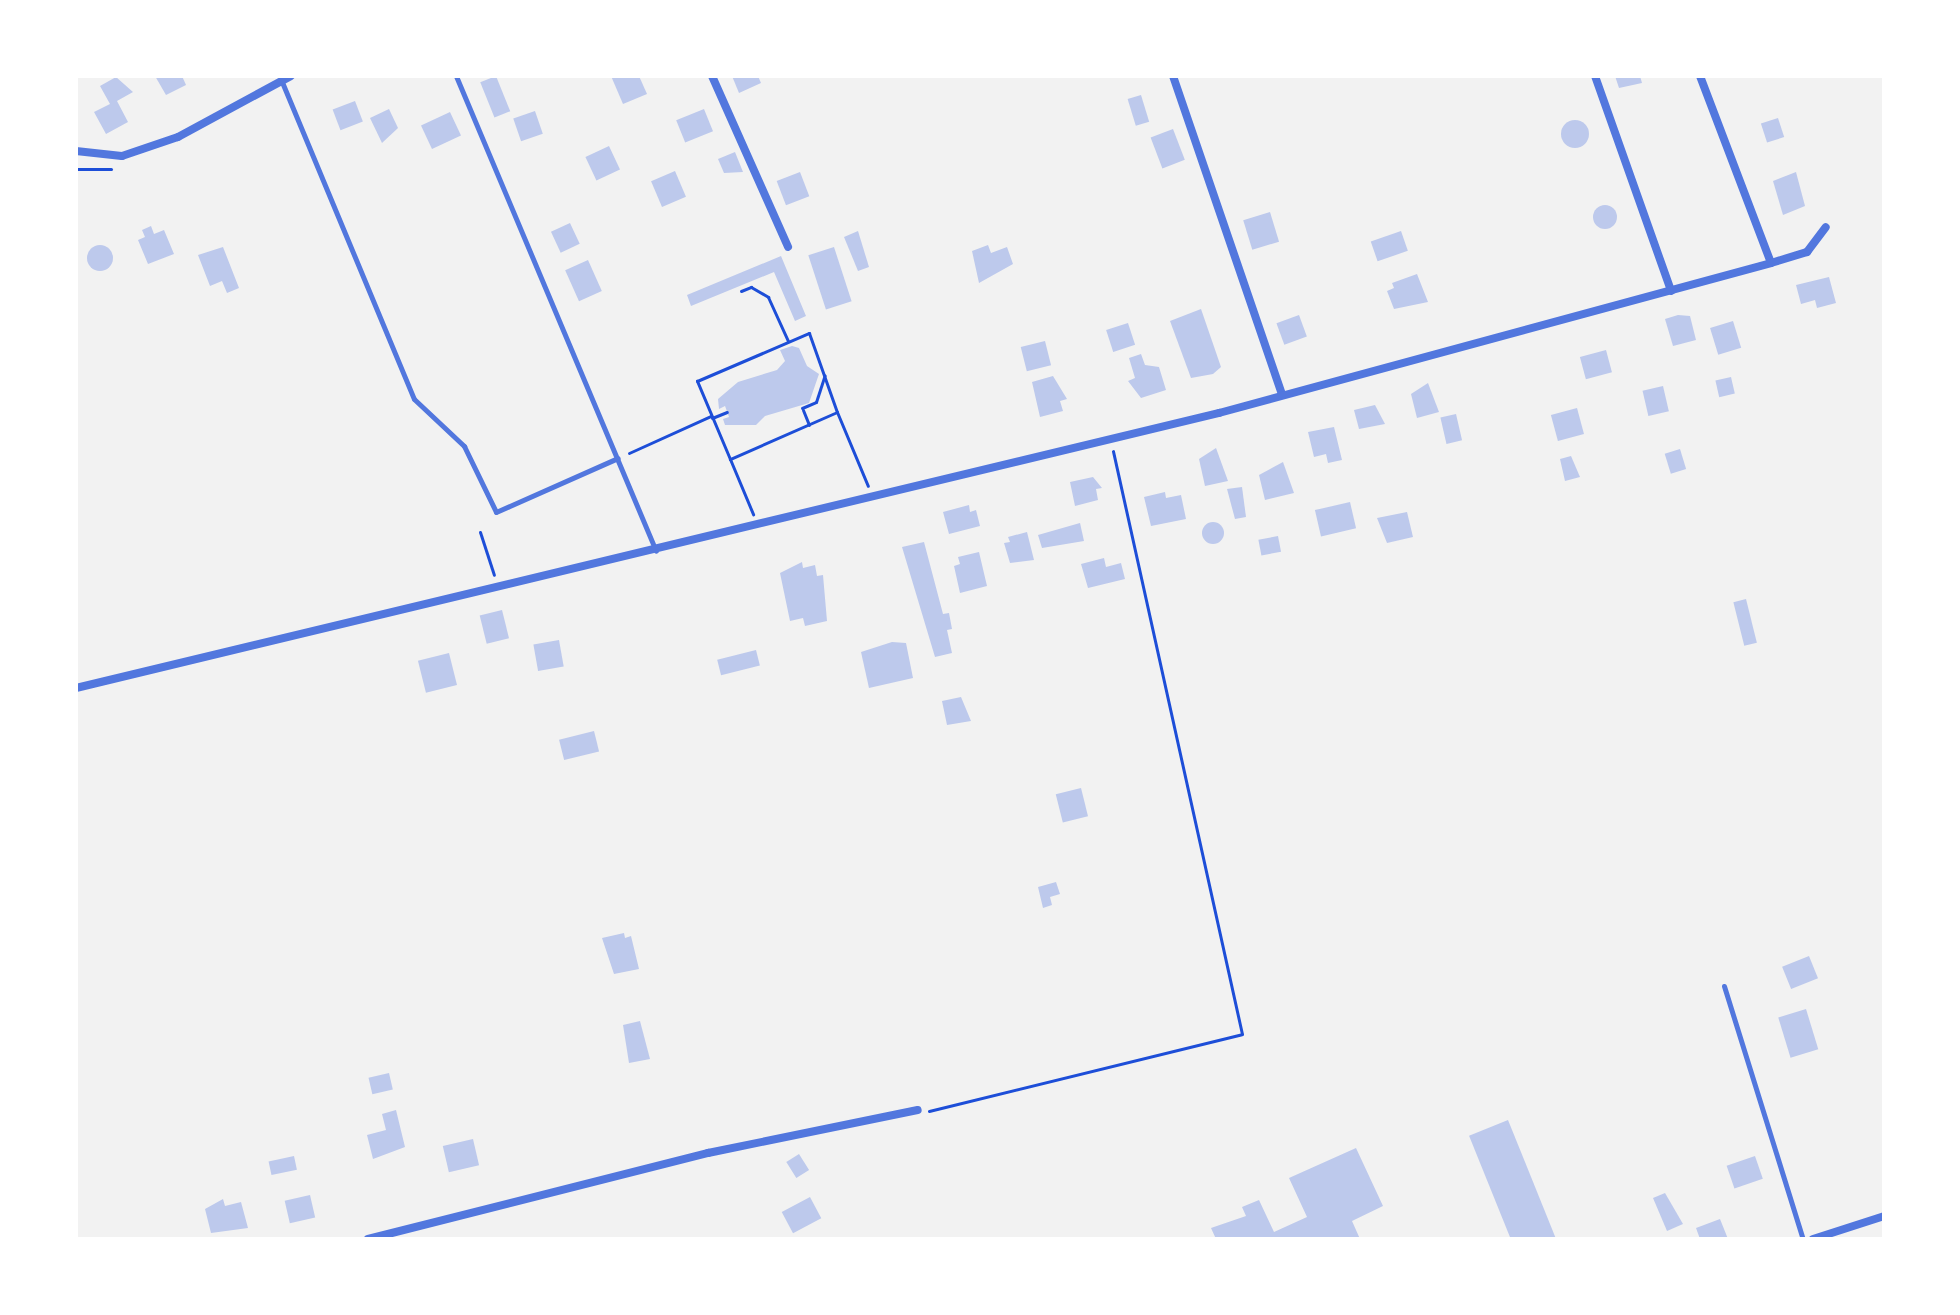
<!DOCTYPE html>
<html>
<head>
<meta charset="utf-8">
<style>
  body { margin:0 }
  #map { position:relative; width:1960px; height:1315px; overflow:hidden; background:#f2f2f2; font-family:"Open Sans",sans-serif }
  div>[style] { position:absolute }
  .building>* { inset:0; background:#bdc9ec; transform-origin:0 0 }
  .round { border-radius:50% }
  .path>* { height:3px; margin:-1.5px; padding:0 1.5px; transform-origin:1.5px; border-radius:1.5px; background:#1d4ed8 }
  .service>* { height:5px; margin:-2.5px; padding:0 2.5px; transform-origin:2.5px; border-radius:2.5px; background:#5277de }
  .minor>* { height:8px; margin:-4px; padding:0 4px; transform-origin:4px; border-radius:4px; background:#5277de }
  span { translate:-50% -50%; white-space:nowrap; text-align:center; line-height:1.15; -webkit-text-stroke:8px #fff; paint-order:stroke }
  .frame { position:absolute; inset:0; border:78px solid #fff; pointer-events:none }
</style>
</head>
<body>
<div id="map">
  <div class="building">
    <i style="clip-path:polygon(155px 76px,182px 76px,186px 85px,166px 95px)"></i>
    <i style="left:496px;top:76px;width:38px;height:17px;rotate:68deg"></i>
    <i style="clip-path:polygon(611px 76px,639px 76px,647px 94px,623px 104px)"></i>
    <i style="clip-path:polygon(732px 76px,758px 76px,761px 83px,739px 93px)"></i>
    <i style="clip-path:polygon(1615px 76px,1640px 76px,1642px 83px,1619px 88px)"></i>
    <i style="clip-path:polygon(116px 77px,133px 92px,117px 101px,128px 122px,106px 134px,94px 112px,110px 104px,100px 86px)"></i>
    <i style="left:1141px;top:95px;width:28px;height:14px;rotate:73deg"></i>
    <i style="left:355px;top:101px;width:22px;height:24px;rotate:69deg"></i>
    <i style="clip-path:polygon(389px 109px,398px 128px,382px 143px,370px 118px)"></i>
    <i style="left:704px;top:109px;width:24px;height:30px;rotate:68deg"></i>
    <i style="left:535px;top:111px;width:24px;height:23px;rotate:71deg"></i>
    <i style="left:450px;top:112px;width:26px;height:32px;rotate:65deg"></i>
    <i style="left:1778px;top:118px;width:20px;height:18px;rotate:72deg"></i>
    <i class="round" style="left:1561px;top:120px;width:28px;height:28px"></i>
    <i style="left:1173px;top:129px;width:33px;height:24px;rotate:69deg"></i>
    <i style="left:609px;top:146px;width:26px;height:26px;rotate:65deg"></i>
    <i style="clip-path:polygon(735px 152px,743px 172px,724px 173px,718px 159px)"></i>
    <i style="left:675px;top:171px;width:28px;height:26px;rotate:67deg"></i>
    <i style="left:800px;top:172px;width:26px;height:25px;rotate:69deg"></i>
    <i style="clip-path:polygon(1796px 172px,1805px 206px,1783px 215px,1773px 181px)"></i>
    <i class="round" style="left:1593px;top:205px;width:24px;height:24px"></i>
    <i style="left:1270px;top:212px;width:31px;height:28px;rotate:73deg"></i>
    <i style="left:570px;top:223px;width:23px;height:21px;rotate:65deg"></i>
    <i style="clip-path:polygon(151px 226px,154px 234px,164px 230px,174px 254px,148px 264px,138px 240px,145px 237px,142px 230px)"></i>
    <i style="clip-path:polygon(858px 231px,869px 267px,858px 271px,844px 237px)"></i>
    <i style="left:1401px;top:231px;width:21px;height:32px;rotate:71deg"></i>
    <i style="clip-path:polygon(988px 245px,991px 253px,1007px 247px,1013px 264px,979px 283px,972px 251px)"></i>
    <i class="round" style="left:87px;top:245px;width:26px;height:26px"></i>
    <i style="clip-path:polygon(223px 247px,239px 288px,227px 293px,222px 281px,210px 286px,198px 255px)"></i>
    <i style="left:834px;top:247px;width:57px;height:27px;rotate:72deg"></i>
    <i style="clip-path:polygon(781px 256px,806px 316px,795px 321px,774px 272px,691px 306px,687px 295px)"></i>
    <i style="left:588px;top:260px;width:34px;height:25px;rotate:66deg"></i>
    <i style="clip-path:polygon(1417px 274px,1428px 302px,1394px 309px,1387px 291px,1394px 288px,1392px 283px)"></i>
    <i style="clip-path:polygon(1829px 277px,1836px 303px,1817px 308px,1815px 300px,1801px 304px,1796px 285px)"></i>
    <i style="clip-path:polygon(1201px 309px,1221px 367px,1213px 374px,1191px 378px,1170px 321px)"></i>
    <i style="left:1299px;top:315px;width:23px;height:24px;rotate:70deg"></i>
    <i style="clip-path:polygon(1678px 315px,1690px 316px,1696px 340px,1673px 346px,1665px 319px)"></i>
    <i style="left:1733px;top:321px;width:28px;height:24px;rotate:73deg"></i>
    <i style="left:1128px;top:323px;width:23px;height:23px;rotate:72deg"></i>
    <i style="left:1045px;top:341px;width:25px;height:25px;rotate:76deg"></i>
    <i style="clip-path:polygon(792px 346px,799px 348px,807px 366px,819px 374px,809px 403px,765px 416px,756px 425px,725px 425px,723px 419px,729px 417px,725px 406px,719px 409px,718px 399px,738px 382px,777px 370px,785px 361px,780px 350px)"></i>
    <i style="left:1606px;top:350px;width:23px;height:27px;rotate:75deg"></i>
    <i style="clip-path:polygon(1141px 354px,1145px 365px,1159px 367px,1166px 390px,1141px 398px,1128px 381px,1135px 378px,1129px 358px)"></i>
    <i style="clip-path:polygon(1053px 376px,1067px 399px,1060px 401px,1063px 411px,1040px 417px,1032px 382px)"></i>
    <i style="left:1731px;top:377px;width:17px;height:16px;rotate:77deg"></i>
    <i style="clip-path:polygon(1428px 383px,1439px 412px,1417px 418px,1411px 394px)"></i>
    <i style="left:1663px;top:386px;width:26px;height:21px;rotate:77deg"></i>
    <i style="clip-path:polygon(1375px 405px,1385px 424px,1359px 429px,1354px 410px)"></i>
    <i style="left:1577px;top:408px;width:27px;height:27px;rotate:75deg"></i>
    <i style="left:1456px;top:414px;width:27px;height:16px;rotate:77deg"></i>
    <i style="clip-path:polygon(1334px 427px,1342px 460px,1328px 463px,1326px 454px,1314px 457px,1308px 432px)"></i>
    <i style="clip-path:polygon(1216px 448px,1228px 481px,1205px 486px,1199px 459px)"></i>
    <i style="left:1680px;top:449px;width:21px;height:16px;rotate:73deg"></i>
    <i style="clip-path:polygon(1571px 456px,1580px 477px,1565px 481px,1560px 459px)"></i>
    <i style="clip-path:polygon(1283px 462px,1294px 493px,1265px 500px,1259px 475px)"></i>
    <i style="clip-path:polygon(1093px 477px,1102px 488px,1096px 489px,1098px 500px,1075px 506px,1070px 482px)"></i>
    <i style="clip-path:polygon(1242px 487px,1246px 517px,1235px 519px,1227px 489px)"></i>
    <i style="clip-path:polygon(1165px 492px,1166px 498px,1181px 495px,1186px 519px,1151px 526px,1144px 497px)"></i>
    <i style="left:1350px;top:502px;width:27px;height:36px;rotate:77deg"></i>
    <i style="clip-path:polygon(969px 505px,970px 512px,976px 510px,980px 526px,949px 534px,943px 512px)"></i>
    <i style="clip-path:polygon(1407px 512px,1413px 537px,1387px 543px,1377px 518px)"></i>
    <i class="round" style="left:1202px;top:522px;width:22px;height:22px"></i>
    <i style="clip-path:polygon(1080px 523px,1084px 541px,1042px 548px,1038px 535px)"></i>
    <i style="clip-path:polygon(1027px 532px,1034px 560px,1010px 563px,1004px 543px,1010px 542px,1008px 537px)"></i>
    <i style="left:1278px;top:536px;width:16px;height:20px;rotate:79deg"></i>
    <i style="clip-path:polygon(924px 542px,943px 614px,949px 613px,952px 629px,947px 630px,952px 653px,935px 657px,902px 547px)"></i>
    <i style="clip-path:polygon(979px 552px,987px 586px,960px 593px,954px 566px,960px 564px,958px 557px)"></i>
    <i style="clip-path:polygon(1104px 558px,1106px 567px,1121px 563px,1125px 579px,1088px 588px,1081px 564px)"></i>
    <i style="clip-path:polygon(802px 562px,803px 568px,815px 565px,817px 576px,823px 575px,827px 621px,805px 626px,803px 618px,790px 621px,780px 573px)"></i>
    <i style="left:1746px;top:599px;width:45px;height:13px;rotate:76deg"></i>
    <i style="left:502px;top:610px;width:29px;height:23px;rotate:76deg"></i>
    <i style="left:559px;top:640px;width:27px;height:26px;rotate:80deg"></i>
    <i style="clip-path:polygon(892px 642px,906px 643px,913px 678px,869px 688px,861px 652px)"></i>
    <i style="left:756px;top:650px;width:16px;height:40px;rotate:76deg"></i>
    <i style="left:449px;top:653px;width:33px;height:32px;rotate:76deg"></i>
    <i style="clip-path:polygon(961px 697px,971px 721px,947px 725px,942px 701px)"></i>
    <i style="left:594px;top:731px;width:21px;height:36px;rotate:76deg"></i>
    <i style="left:1081px;top:788px;width:29px;height:26px;rotate:76deg"></i>
    <i style="clip-path:polygon(1056px 882px,1060px 894px,1050px 897px,1052px 905px,1043px 908px,1038px 887px)"></i>
    <i style="clip-path:polygon(624px 933px,625px 938px,631px 936px,639px 969px,614px 974px,602px 938px)"></i>
    <i style="left:1809px;top:956px;width:24px;height:29px;rotate:68deg"></i>
    <i style="left:1806px;top:1009px;width:42px;height:29px;rotate:73deg"></i>
    <i style="clip-path:polygon(640px 1021px,650px 1059px,629px 1063px,623px 1025px)"></i>
    <i style="left:389px;top:1073px;width:17px;height:21px;rotate:77deg"></i>
    <i style="clip-path:polygon(396px 1110px,405px 1147px,373px 1159px,367px 1135px,386px 1130px,382px 1114px)"></i>
    <i style="left:1508px;top:1120px;width:128px;height:42px;rotate:68deg"></i>
    <i style="left:473px;top:1139px;width:27px;height:31px;rotate:77deg"></i>
    <i style="clip-path:polygon(1356px 1148px,1383px 1206px,1352px 1221px,1360px 1239px,1216px 1239px,1211px 1228px,1246px 1216px,1242px 1207px,1259px 1200px,1274px 1232px,1307px 1217px,1289px 1178px)"></i>
    <i style="left:799px;top:1154px;width:19px;height:15px;rotate:58deg"></i>
    <i style="left:294px;top:1156px;width:14px;height:26px;rotate:78deg"></i>
    <i style="left:1755px;top:1156px;width:24px;height:30px;rotate:71deg"></i>
    <i style="clip-path:polygon(1665px 1193px,1683px 1224px,1667px 1231px,1653px 1198px)"></i>
    <i style="left:310px;top:1195px;width:23px;height:26px;rotate:77deg"></i>
    <i style="left:810px;top:1197px;width:24px;height:32px;rotate:62deg"></i>
    <i style="clip-path:polygon(223px 1199px,225px 1206px,241px 1202px,248px 1228px,211px 1233px,205px 1209px)"></i>
    <i style="clip-path:polygon(1720px 1219px,1728px 1239px,1700px 1239px,1696px 1228px)"></i>
  </div>
  <div class="path">
    <i style="left:76px;top:169px;width:35px"></i>
    <i style="left:741px;top:291px;width:11px;rotate:-22deg"></i>
    <i style="left:751px;top:287px;width:20px;rotate:30deg"></i>
    <i style="left:768px;top:297px;width:48px;rotate:65.6deg"></i>
    <i style="left:809px;top:333px;width:84px;rotate:70.5deg"></i>
    <i style="left:837px;top:412px;width:117px;rotate:156.3deg"></i>
    <i style="left:730px;top:459px;width:85px;rotate:-112.9deg"></i>
    <i style="left:697px;top:381px;width:122px;rotate:-23.2deg"></i>
    <i style="left:802px;top:408px;width:15px;rotate:-23deg"></i>
    <i style="left:816px;top:402px;width:28px;rotate:-72deg"></i>
    <i style="left:803px;top:410px;width:16px;rotate:68deg"></i>
    <i style="left:837px;top:412px;width:80px;rotate:67.3deg"></i>
    <i style="left:712px;top:418px;width:16px;rotate:-22deg"></i>
    <i style="left:629px;top:453px;width:90px;rotate:-24.3deg"></i>
    <i style="left:730px;top:459px;width:60px;rotate:67.3deg"></i>
    <i style="left:480px;top:532px;width:45px;rotate:72deg"></i>
    <i style="left:929px;top:1111px;width:322px;rotate:-13.8deg"></i>
    <i style="left:1242px;top:1034px;width:597px;rotate:-102.48deg"></i>
  </div>
  <div class="service">
    <i style="left:456px;top:76px;width:515px;rotate:67.17deg"></i>
    <i style="left:282px;top:82px;width:343px;rotate:67.4deg"></i>
    <i style="left:414px;top:399px;width:69px;rotate:43.2deg"></i>
    <i style="left:464px;top:446px;width:73px;rotate:64.1deg"></i>
    <i style="left:496px;top:512px;width:133px;rotate:-23.9deg"></i>
    <i style="left:1724px;top:986px;width:265px;rotate:72.7deg"></i>
  </div>
  <div class="minor">
    <i style="left:712px;top:76px;width:187px;rotate:66deg"></i>
    <i style="left:1173px;top:76px;width:336px;rotate:71.1deg"></i>
    <i style="left:1595px;top:76px;width:228px;rotate:70.5deg"></i>
    <i style="left:1700px;top:76px;width:200px;rotate:69.2deg"></i>
    <i style="left:76px;top:151px;width:46px;rotate:6.2deg"></i>
    <i style="left:122px;top:156px;width:59px;rotate:-18.7deg"></i>
    <i style="left:178px;top:137px;width:128px;rotate:-28.4deg"></i>
    <i style="left:76px;top:688px;width:1176px;rotate:-13.53deg"></i>
    <i style="left:1219px;top:413px;width:572px;rotate:-15.2deg"></i>
    <i style="left:1771px;top:263px;width:38px;rotate:-17deg"></i>
    <i style="left:1807px;top:252px;width:31px;rotate:-53deg"></i>
    <i style="left:368px;top:1239px;width:351px;rotate:-14.2deg"></i>
    <i style="left:708px;top:1153px;width:214px;rotate:-11.6deg"></i>
    <i style="left:1813px;top:1239px;width:75px;rotate:-17.9deg"></i>
  </div>
  <div class="frame"></div>
</div>
</body>
</html>
